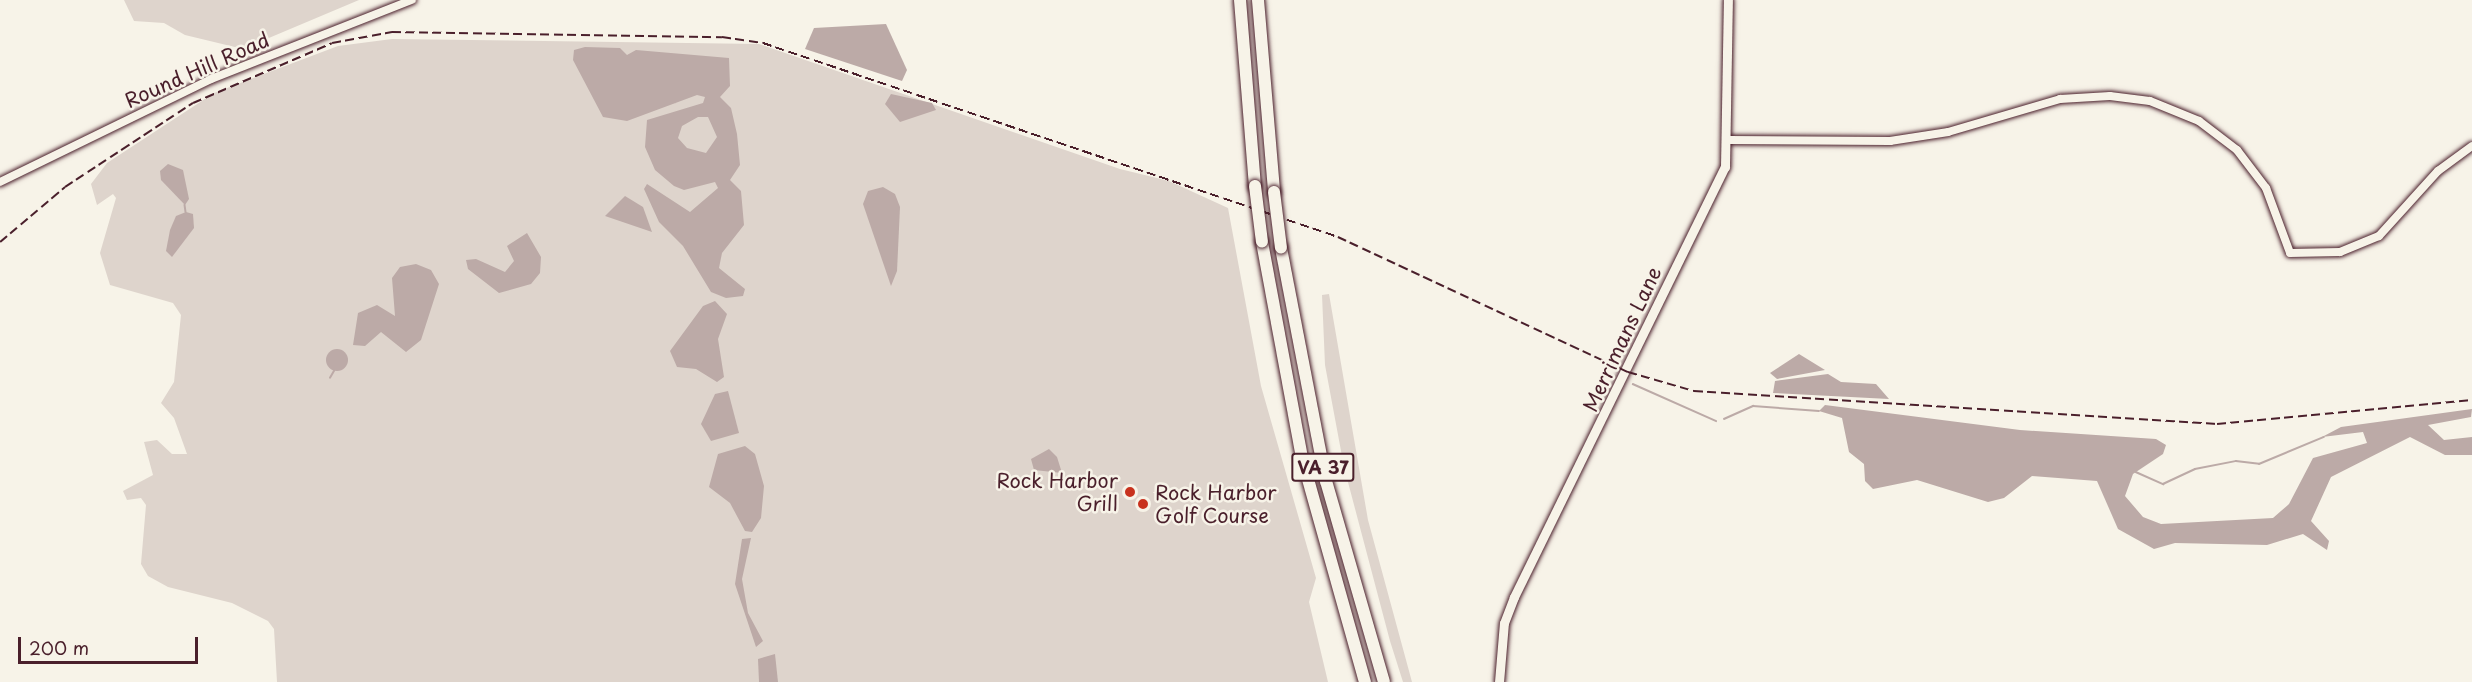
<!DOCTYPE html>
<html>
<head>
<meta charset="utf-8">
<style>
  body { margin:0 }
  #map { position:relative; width:2472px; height:682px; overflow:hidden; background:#f7f3e8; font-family:"Playpen Sans",sans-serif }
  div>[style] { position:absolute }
  .green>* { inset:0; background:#ded4cc }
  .water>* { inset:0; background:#bcaaa7 }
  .round { border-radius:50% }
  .stream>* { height:1.5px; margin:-0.75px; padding:0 0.75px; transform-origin:0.75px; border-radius:0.75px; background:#bcaaa7 }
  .roads { filter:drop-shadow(0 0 2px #4a1f2b) drop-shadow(0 0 2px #4a1f2b) }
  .tertiary>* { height:8px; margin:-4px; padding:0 4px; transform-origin:4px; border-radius:4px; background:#f7f3e8 }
  .secondary>* { height:9px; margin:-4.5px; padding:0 4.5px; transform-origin:4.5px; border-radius:4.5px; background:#f7f3e8 }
  .motorway>* { height:12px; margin:-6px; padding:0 6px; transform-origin:6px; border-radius:6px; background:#f7f3e8 }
  .rail>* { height:1.5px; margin-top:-0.75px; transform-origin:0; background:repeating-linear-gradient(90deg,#4a1f2b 0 9px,transparent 0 13.5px) }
  .bridges { filter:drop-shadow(0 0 2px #4a1f2b) drop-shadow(0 0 2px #4a1f2b) }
  .motorway-bridge>* { height:12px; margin:-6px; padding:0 6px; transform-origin:6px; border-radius:6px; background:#f7f3e8 }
  .dots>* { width:16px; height:16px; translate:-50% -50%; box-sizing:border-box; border:3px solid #f7f3e8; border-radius:50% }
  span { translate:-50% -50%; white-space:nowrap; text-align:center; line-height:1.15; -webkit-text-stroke:5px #f7f3e8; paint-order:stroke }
  .shield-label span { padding:2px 4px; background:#f7f3e8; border:2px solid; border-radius:4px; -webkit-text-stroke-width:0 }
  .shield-label { font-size:18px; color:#4a1f2b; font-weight:700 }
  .street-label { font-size:20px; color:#4a1f2b }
  .poi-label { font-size:20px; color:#4a1f2b }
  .right { translate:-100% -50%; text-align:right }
  .left { translate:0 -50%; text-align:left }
  .scale { position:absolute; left:18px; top:637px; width:180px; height:27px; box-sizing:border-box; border:3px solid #4a1f2b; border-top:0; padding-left:8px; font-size:18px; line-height:21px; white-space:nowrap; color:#4a1f2b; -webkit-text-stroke:4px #f7f3e8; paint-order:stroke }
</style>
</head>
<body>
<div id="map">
  <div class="green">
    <i style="clip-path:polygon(124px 0,359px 0,243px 49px,185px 35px,164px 23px,134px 21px)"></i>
    <i style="clip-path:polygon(392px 39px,759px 44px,1120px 169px,1169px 181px,1228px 208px,1261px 386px,1316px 578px,1309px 602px,1328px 682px,277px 682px,274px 629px,268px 621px,232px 603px,168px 587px,148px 576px,141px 564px,146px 505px,141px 498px,127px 500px,123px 491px,153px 475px,144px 442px,157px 440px,172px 454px,187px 454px,174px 418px,161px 403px,174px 382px,181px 315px,173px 303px,110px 285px,100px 253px,116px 198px,113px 194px,97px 205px,91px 184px,107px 163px,214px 93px,338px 46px)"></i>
    <i style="clip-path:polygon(1329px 294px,1368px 520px,1412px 682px,1403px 682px,1390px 641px,1344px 467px,1325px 365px,1322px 295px)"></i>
  </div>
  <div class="water">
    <i style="clip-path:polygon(886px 24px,907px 70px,902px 81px,805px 49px,814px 28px)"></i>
    <i style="clip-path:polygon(evenodd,585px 47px,620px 48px,627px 55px,636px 50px,729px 58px,730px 86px,720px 97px,731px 108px,737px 134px,740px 165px,730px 180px,741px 191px,744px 225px,722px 253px,719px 268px,745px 289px,743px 296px,726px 298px,711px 292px,683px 246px,659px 222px,644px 189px,647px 184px,690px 212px,718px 188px,715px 182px,684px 190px,674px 186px,655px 170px,645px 147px,647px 120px,703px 103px,705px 97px,697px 95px,627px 121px,603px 117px,573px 60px,574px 50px,585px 47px,698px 117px,708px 117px,717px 137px,706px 153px,687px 148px,678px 138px,682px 126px,698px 117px)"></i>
    <i style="clip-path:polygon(891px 94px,932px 103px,936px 110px,900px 122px,885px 104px)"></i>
    <i style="clip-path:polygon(168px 164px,183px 170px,189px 199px,185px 205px,161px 180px,160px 171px)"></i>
    <i style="clip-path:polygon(883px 187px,895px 194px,900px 207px,897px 271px,891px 286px,863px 204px,868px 191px)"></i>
    <i style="clip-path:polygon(625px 196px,643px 207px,652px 232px,605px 216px)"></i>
    <i style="clip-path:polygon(186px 212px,193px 214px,194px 228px,172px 257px,166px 251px,170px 230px,176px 216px)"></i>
    <i style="clip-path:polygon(527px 233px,541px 257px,540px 273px,531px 284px,499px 293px,468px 269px,466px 260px,476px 259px,505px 272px,514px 261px,507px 246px)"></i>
    <i style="clip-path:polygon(416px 264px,431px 270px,439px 284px,421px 340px,406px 352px,381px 332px,365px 346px,353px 345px,358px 313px,377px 305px,395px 316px,392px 278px,400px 267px)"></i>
    <i style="clip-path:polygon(715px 301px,727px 314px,718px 339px,724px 377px,717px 382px,696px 369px,677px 367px,670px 351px,703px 306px)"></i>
    <i class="round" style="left:326px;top:349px;width:22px;height:22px"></i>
    <i style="clip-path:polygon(1799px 354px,1825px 370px,1777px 379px,1770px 373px)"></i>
    <i style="clip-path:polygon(1828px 374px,1841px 382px,1876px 384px,1889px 399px,1773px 393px,1775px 381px)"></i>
    <i style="clip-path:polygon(728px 391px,739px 433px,711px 441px,701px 424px,715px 394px)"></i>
    <i style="clip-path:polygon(1825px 405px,2020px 430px,2156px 439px,2166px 445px,2163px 454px,2133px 474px,2125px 496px,2143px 517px,2161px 524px,2273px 518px,2289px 504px,2313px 458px,2367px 443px,2363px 432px,2322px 437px,2341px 427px,2472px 409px,2471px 417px,2428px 425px,2444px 440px,2472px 437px,2472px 455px,2445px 455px,2410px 437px,2331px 477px,2311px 521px,2329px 541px,2327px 550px,2303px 534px,2267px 545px,2175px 543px,2154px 549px,2118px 529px,2097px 481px,2032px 476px,2004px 498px,1988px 502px,1917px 480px,1873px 489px,1865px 481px,1864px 464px,1849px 452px,1842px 418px,1819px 411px)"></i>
    <i style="clip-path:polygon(745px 446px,755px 454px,764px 486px,761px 518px,752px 532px,745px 531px,730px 503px,709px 487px,718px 454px)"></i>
    <i style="clip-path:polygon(1049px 449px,1057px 457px,1062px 473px,1034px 470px,1031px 459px)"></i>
    <i style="clip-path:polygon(751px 538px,742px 579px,748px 613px,763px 641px,756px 647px,735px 584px,742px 539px)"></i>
    <i style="clip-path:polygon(775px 654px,778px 682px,759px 682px,758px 659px)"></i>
  </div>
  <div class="stream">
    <i style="left:185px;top:205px;width:7px;rotate:82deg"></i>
    <i style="left:330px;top:378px;width:8px;rotate:-60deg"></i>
    <i style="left:1633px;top:384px;width:91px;rotate:24deg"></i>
    <i style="left:1724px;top:419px;width:32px;rotate:-24deg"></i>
    <i style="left:1753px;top:406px;width:66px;rotate:4.3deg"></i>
    <i style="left:2136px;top:472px;width:30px;rotate:24deg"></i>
    <i style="left:2163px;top:484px;width:35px;rotate:-25deg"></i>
    <i style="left:2195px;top:469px;width:42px;rotate:-11deg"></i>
    <i style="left:2236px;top:461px;width:23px;rotate:7deg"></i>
    <i style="left:2259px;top:464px;width:70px;rotate:-22.6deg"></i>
  </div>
  <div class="roads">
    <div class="tertiary">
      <i style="left:1729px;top:140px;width:161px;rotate:0.4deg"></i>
      <i style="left:1890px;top:141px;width:59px;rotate:-8.8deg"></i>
      <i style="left:1948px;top:132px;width:117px;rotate:-16.4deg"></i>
      <i style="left:2060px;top:99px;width:50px;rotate:-3.4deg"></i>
      <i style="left:2110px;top:96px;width:40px;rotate:7.1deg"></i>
      <i style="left:2150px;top:101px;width:53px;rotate:22.2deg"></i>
      <i style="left:2199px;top:121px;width:48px;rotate:37.3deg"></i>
      <i style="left:2237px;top:150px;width:48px;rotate:52.7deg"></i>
      <i style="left:2266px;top:188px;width:69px;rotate:69.7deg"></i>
      <i style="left:2290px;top:253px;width:50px;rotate:-1.1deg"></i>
      <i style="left:2340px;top:252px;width:42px;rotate:-22.3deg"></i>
      <i style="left:2379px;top:236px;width:88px;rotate:-47.8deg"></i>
      <i style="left:2438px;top:171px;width:42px;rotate:-36.3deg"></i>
      <i style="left:0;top:182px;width:235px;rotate:-26deg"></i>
      <i style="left:211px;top:79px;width:216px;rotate:-21.5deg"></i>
    </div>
    <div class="secondary">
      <i style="left:1499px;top:682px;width:59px;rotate:-85.2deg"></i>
      <i style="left:1504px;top:623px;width:28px;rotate:-69deg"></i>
      <i style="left:1514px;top:597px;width:479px;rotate:-63.9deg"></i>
      <i style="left:1725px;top:167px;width:167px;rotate:-89deg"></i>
    </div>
    <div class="motorway">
      <i style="left:1240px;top:0;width:187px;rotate:85.4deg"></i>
      <i style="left:1258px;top:0;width:193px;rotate:85.2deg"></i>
      <i style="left:1262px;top:242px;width:220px;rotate:79.5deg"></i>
      <i style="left:1302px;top:458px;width:233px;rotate:74.3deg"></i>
      <i style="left:1281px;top:248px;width:237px;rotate:79.1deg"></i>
      <i style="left:1326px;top:481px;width:209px;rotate:73.9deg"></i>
    </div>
  </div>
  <div class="rail">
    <i style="left:0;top:242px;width:85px;rotate:-40.2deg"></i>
    <i style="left:65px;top:187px;width:153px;rotate:-33.3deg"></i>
    <i style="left:193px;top:103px;width:151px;rotate:-23.3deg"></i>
    <i style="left:332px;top:43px;width:61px;rotate:-10.4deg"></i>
    <i style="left:392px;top:32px;width:330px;rotate:0.9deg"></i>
    <i style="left:722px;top:37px;width:41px;rotate:8.3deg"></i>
    <i style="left:763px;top:43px;width:607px;rotate:18.64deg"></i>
    <i style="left:1338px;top:237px;width:320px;rotate:25deg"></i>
    <i style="left:1628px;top:372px;width:69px;rotate:16.1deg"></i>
    <i style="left:1694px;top:391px;width:524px;rotate:3.61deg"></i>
    <i style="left:2217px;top:424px;width:256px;rotate:-5.4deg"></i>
  </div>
  <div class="bridges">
    <div class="motorway-bridge">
      <i style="left:1255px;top:186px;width:56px;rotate:82.9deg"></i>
      <i style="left:1274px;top:192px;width:56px;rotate:82.9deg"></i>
    </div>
  </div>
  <div class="dots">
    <i style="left:1130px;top:492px;background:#c8321e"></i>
    <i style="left:1143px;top:504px;background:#c8321e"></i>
  </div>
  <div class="shield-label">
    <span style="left:1323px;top:467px">VA 37</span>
  </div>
  <div class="street-label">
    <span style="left:197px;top:70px;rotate:-24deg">Round Hill Road</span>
    <span style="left:1622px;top:339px;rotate:-65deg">Merrimans Lane</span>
  </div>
  <div class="poi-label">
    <span class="right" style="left:1118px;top:492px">Rock Harbor<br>Grill</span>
    <span class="left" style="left:1155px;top:504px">Rock Harbor<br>Golf Course</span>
  </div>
  <div class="scale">200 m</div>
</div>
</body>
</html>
